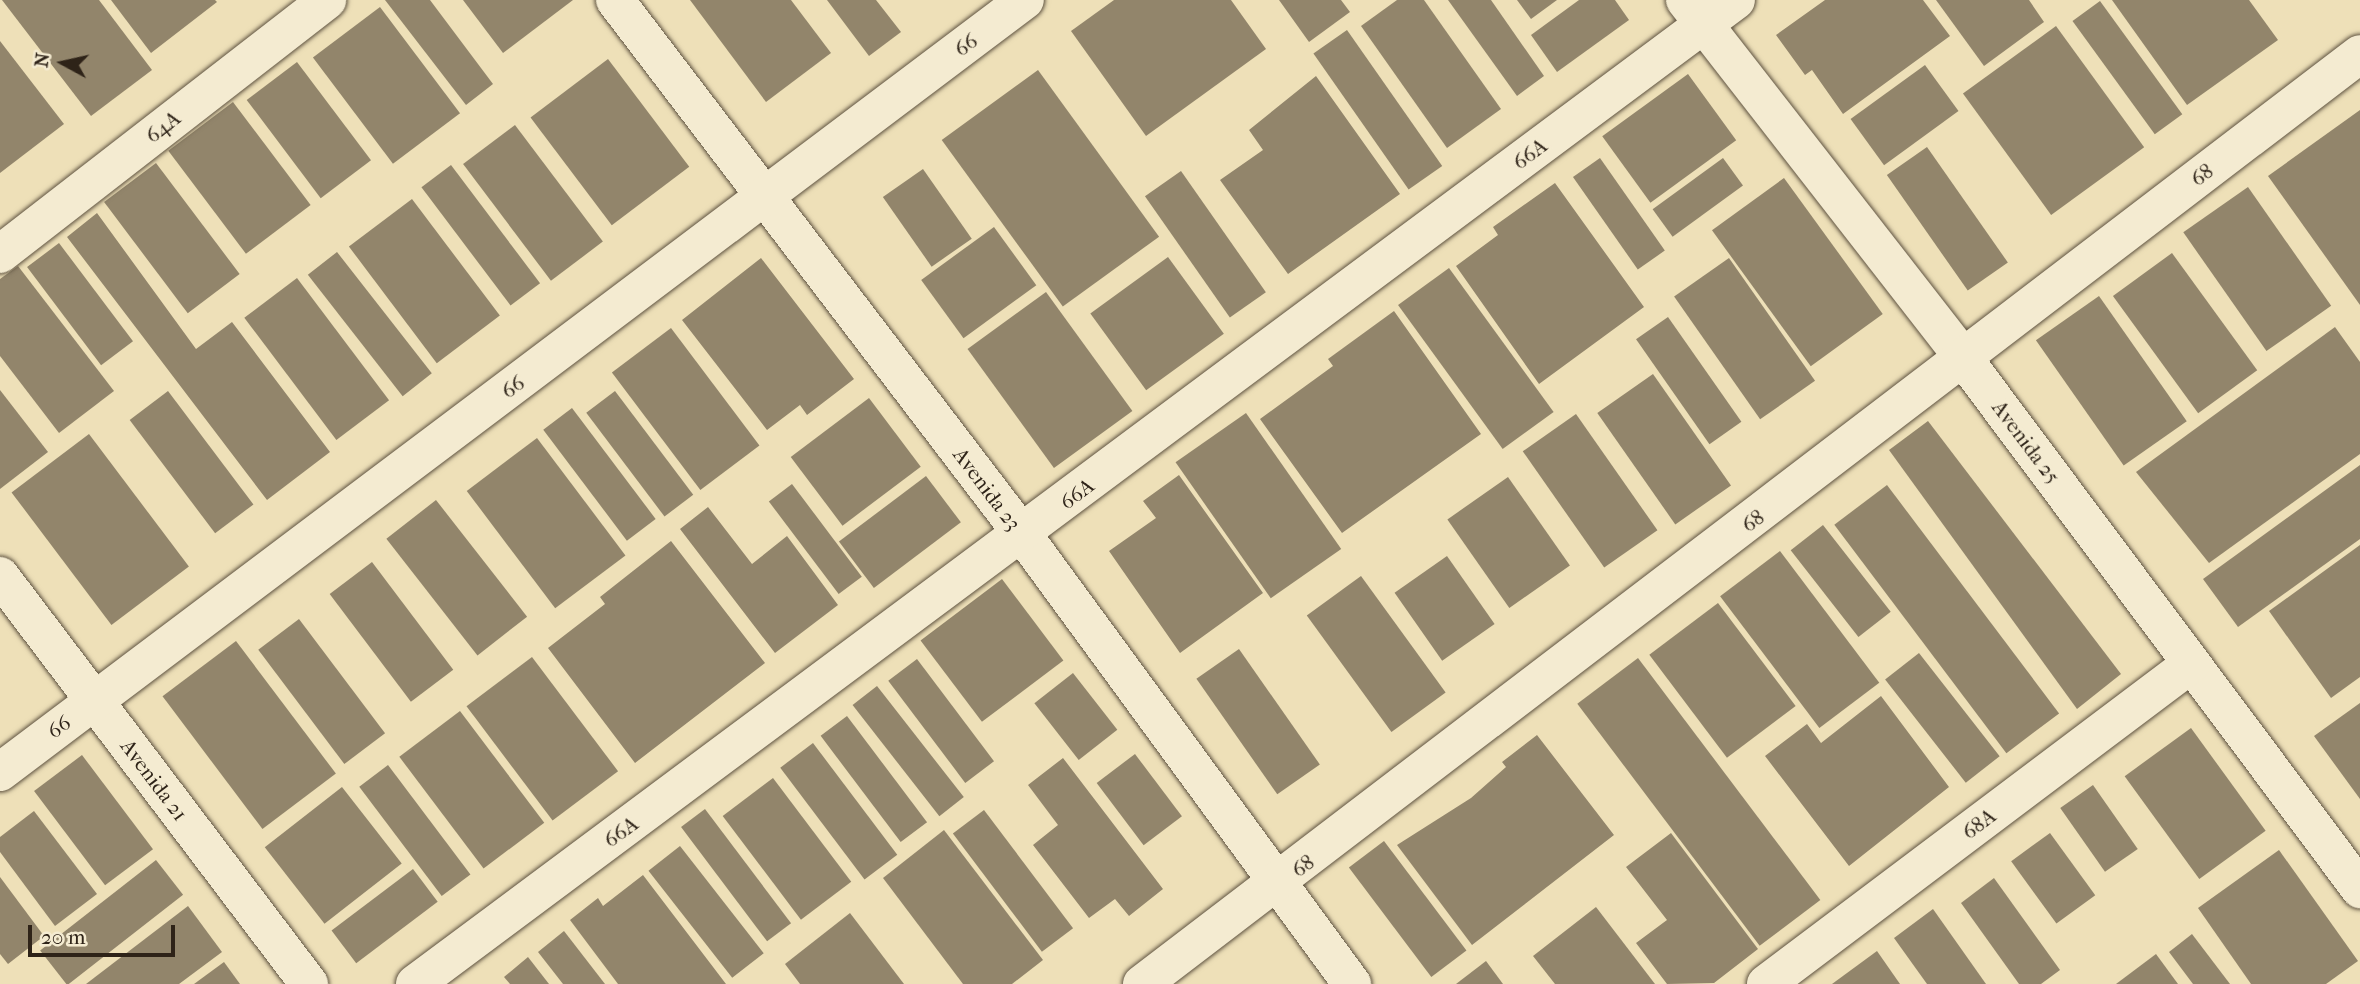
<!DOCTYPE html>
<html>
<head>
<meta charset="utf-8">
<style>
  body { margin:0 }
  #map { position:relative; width:2360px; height:984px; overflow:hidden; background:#eee0b8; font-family:"IM FELL French Canon",serif }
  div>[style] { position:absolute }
  .building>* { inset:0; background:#92856b; transform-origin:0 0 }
  .roads { filter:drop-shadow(0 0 2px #5e5240) drop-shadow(0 0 2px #5e5240) }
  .minor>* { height:38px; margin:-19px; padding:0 19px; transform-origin:19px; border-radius:19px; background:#f4ebd1 }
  span { translate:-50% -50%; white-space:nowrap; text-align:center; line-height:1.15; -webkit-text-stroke:6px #f4ebd1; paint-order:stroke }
  .street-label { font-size:21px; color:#2e2318 }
  .north { position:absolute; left:28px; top:28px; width:70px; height:70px; -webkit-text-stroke:5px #f4ebd1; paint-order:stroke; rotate:278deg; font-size:19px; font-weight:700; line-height:28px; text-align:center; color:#2e2318 }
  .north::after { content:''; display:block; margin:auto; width:24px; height:32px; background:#2e2318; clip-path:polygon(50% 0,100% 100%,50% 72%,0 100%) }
  .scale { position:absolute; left:28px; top:925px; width:147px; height:32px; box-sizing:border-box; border:4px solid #2e2318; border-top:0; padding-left:9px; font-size:21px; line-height:24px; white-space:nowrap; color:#2e2318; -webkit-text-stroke:5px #f4ebd1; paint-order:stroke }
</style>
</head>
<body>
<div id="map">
  <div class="building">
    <i style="clip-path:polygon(2px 0,99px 0,152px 70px,91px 116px)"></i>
    <i style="clip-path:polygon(111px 0,215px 0,217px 2px,151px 53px)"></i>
    <i style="clip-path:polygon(385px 0,430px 0,493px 84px,466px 105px)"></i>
    <i style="clip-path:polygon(463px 0,573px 0,503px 53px)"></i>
    <i style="clip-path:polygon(690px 0,791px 0,831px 53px,766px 102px)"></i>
    <i style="clip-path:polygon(827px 0,876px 0,901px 32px,869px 56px)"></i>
    <i style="clip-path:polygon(1114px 0,1231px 0,1266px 49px,1146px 136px,1071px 31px)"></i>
    <i style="clip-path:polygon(1279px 0,1341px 0,1350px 12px,1309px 42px)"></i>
    <i style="clip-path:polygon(1397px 0,1424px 0,1501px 109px,1447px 148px,1361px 26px)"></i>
    <i style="clip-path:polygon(1448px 0,1491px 0,1544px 76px,1517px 96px)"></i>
    <i style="clip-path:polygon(1517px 0,1557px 0,1531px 19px)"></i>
    <i style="clip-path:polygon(1579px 0,1615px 0,1629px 20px,1557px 72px,1531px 35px)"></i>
    <i style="clip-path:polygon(1825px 0,1923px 0,1950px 36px,1843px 114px,1812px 70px,1805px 75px,1776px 35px)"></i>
    <i style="clip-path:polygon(1936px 0,2029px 0,2044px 22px,1984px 66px)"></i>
    <i style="clip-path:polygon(2112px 0,2249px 0,2278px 40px,2187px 105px)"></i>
    <i style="left:2100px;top:1px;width:140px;height:34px;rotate:54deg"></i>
    <i style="left:380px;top:7px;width:133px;height:84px;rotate:53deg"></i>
    <i style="left:2056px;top:26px;width:150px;height:115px;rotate:54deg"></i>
    <i style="left:1347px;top:30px;width:166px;height:41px;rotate:55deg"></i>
    <i style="clip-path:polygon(0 41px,64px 124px,0 173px)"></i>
    <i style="left:608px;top:59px;width:135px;height:97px;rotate:53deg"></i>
    <i style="left:297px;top:62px;width:123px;height:63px;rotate:53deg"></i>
    <i style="left:1925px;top:65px;width:57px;height:92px;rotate:54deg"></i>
    <i style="left:1038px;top:70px;width:206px;height:119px;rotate:54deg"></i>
    <i style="left:1688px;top:74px;width:82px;height:106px;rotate:54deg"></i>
    <i style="clip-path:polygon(1316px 76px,1400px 194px,1288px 274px,1220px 180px,1263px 150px,1249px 130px)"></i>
    <i style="left:233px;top:102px;width:129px;height:81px;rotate:53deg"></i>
    <i style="clip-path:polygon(2360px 110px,2360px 305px,2268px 176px)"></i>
    <i style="left:515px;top:125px;width:146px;height:65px;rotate:53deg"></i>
    <i style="left:1927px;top:147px;width:141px;height:49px;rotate:55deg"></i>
    <i style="left:1600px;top:158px;width:113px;height:33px;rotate:55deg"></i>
    <i style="left:1723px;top:158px;width:34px;height:87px;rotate:54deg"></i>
    <i style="left:156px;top:163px;width:139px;height:65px;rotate:53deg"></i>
    <i style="left:451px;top:165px;width:148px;height:37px;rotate:53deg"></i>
    <i style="left:923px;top:169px;width:85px;height:49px;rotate:55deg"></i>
    <i style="left:1181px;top:171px;width:148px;height:44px;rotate:55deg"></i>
    <i style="left:1784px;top:178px;width:168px;height:89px;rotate:54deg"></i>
    <i style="clip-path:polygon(1555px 183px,1644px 307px,1539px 384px,1456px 266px,1498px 235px,1493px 227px)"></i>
    <i style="left:2248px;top:187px;width:145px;height:79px;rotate:55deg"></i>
    <i style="left:412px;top:199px;width:146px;height:79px;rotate:53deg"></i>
    <i style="clip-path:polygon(97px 213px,196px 349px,232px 322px,330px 452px,267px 500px,67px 237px)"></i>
    <i style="left:994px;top:227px;width:72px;height:90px;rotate:54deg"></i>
    <i style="left:59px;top:243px;width:123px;height:40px;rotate:53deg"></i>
    <i style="left:337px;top:252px;width:154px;height:37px;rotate:52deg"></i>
    <i style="left:2172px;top:253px;width:145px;height:73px;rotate:54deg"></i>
    <i style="left:1168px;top:257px;width:95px;height:96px;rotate:54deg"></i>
    <i style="clip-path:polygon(761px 258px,854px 379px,807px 415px,800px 405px,767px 430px,682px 320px)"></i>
    <i style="left:1729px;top:258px;width:150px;height:67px;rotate:55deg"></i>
    <i style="clip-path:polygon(18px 266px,114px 391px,59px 433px,0 356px,0 279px)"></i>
    <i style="left:1449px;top:268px;width:178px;height:63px;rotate:54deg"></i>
    <i style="left:297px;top:278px;width:153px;height:66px;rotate:53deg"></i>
    <i style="left:1046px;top:292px;width:147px;height:97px;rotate:54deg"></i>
    <i style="left:2099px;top:296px;width:153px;height:77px;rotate:55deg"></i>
    <i style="clip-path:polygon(1394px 311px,1481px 434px,1342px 533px,1260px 419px,1333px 366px,1328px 359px)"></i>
    <i style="left:1668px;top:317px;width:128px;height:39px;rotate:55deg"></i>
    <i style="clip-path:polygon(2335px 327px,2360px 362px,2360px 454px,2209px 563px,2136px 472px)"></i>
    <i style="left:671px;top:328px;width:147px;height:74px;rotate:53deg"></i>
    <i style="left:1653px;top:374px;width:136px;height:68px;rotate:55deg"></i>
    <i style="clip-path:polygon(0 390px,48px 452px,0 489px)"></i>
    <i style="left:168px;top:391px;width:142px;height:48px;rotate:53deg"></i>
    <i style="left:615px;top:391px;width:130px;height:36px;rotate:53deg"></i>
    <i style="left:869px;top:398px;width:86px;height:98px;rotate:53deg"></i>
    <i style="left:572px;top:408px;width:139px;height:36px;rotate:53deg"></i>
    <i style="left:1246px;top:413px;width:166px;height:86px;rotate:55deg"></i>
    <i style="left:1576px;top:414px;width:142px;height:65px;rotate:55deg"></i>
    <i style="clip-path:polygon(1928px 421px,2121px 674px,2077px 709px,1889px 450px)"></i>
    <i style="left:89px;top:434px;width:166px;height:97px;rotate:53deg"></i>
    <i style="left:537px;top:438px;width:147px;height:88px;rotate:53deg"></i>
    <i style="clip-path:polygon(2360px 465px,2360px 539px,2238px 627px,2203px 579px)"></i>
    <i style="clip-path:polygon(1179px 475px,1263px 593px,1180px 653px,1109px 551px,1156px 518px,1143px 501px)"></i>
    <i style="left:926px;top:476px;width:58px;height:109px;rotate:53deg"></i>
    <i style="left:1508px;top:477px;width:108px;height:74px;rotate:55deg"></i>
    <i style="left:792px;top:484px;width:116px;height:29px;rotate:53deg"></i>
    <i style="left:1887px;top:485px;width:286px;height:66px;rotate:53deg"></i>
    <i style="left:436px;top:500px;width:148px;height:63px;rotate:52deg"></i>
    <i style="clip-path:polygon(708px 507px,752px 564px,787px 536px,838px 605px,775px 653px,680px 529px)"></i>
    <i style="left:1823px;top:525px;width:110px;height:41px;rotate:52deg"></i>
    <i style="clip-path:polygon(671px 541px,765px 663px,635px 763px,548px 648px,605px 604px,600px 597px)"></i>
    <i style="clip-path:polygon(2360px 545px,2360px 677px,2331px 698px,2269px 611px)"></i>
    <i style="left:1780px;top:551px;width:165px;height:75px;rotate:53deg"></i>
    <i style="left:1447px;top:556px;width:83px;height:64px;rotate:55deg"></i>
    <i style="left:372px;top:562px;width:135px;height:53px;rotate:53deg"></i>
    <i style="left:1361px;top:576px;width:144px;height:67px;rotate:54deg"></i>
    <i style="left:1002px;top:579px;width:102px;height:102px;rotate:53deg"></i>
    <i style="left:1718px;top:603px;width:129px;height:86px;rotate:53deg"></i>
    <i style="left:299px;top:619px;width:143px;height:51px;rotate:53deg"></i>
    <i style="left:236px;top:641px;width:166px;height:92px;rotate:53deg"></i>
    <i style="left:1239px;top:649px;width:141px;height:52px;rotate:55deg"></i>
    <i style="left:1919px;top:653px;width:131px;height:43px;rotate:52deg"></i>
    <i style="left:532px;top:657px;width:143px;height:82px;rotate:53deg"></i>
    <i style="left:1638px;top:658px;width:303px;height:76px;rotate:53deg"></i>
    <i style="left:917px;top:659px;width:128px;height:36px;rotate:53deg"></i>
    <i style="left:1073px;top:673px;width:72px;height:49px;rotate:52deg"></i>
    <i style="left:877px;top:686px;width:141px;height:31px;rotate:52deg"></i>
    <i style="clip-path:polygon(1881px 696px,1949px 787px,1849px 866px,1765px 756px,1807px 724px,1821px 743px)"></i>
    <i style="clip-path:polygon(2360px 703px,2360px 799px,2314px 736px)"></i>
    <i style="left:460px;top:711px;width:140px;height:76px;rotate:53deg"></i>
    <i style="left:847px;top:716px;width:133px;height:33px;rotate:53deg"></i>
    <i style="left:2191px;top:728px;width:127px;height:82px;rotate:54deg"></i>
    <i style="clip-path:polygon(1537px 735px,1614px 835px,1472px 945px,1397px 845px,1471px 798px,1506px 767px,1502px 762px)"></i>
    <i style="left:813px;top:743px;width:140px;height:41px;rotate:53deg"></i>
    <i style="left:1135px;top:754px;width:78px;height:48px;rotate:53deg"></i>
    <i style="left:82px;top:755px;width:118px;height:60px;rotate:53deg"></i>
    <i style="clip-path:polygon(1063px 758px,1163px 889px,1129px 916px,1115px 899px,1089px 918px,1033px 845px,1058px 825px,1028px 785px)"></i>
    <i style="left:388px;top:765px;width:137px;height:36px;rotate:53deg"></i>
    <i style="left:773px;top:778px;width:130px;height:63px;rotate:53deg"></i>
    <i style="left:2093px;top:785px;width:78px;height:40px;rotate:55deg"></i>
    <i style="left:342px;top:787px;width:97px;height:98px;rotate:52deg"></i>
    <i style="left:705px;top:809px;width:143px;height:30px;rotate:53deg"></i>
    <i style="left:984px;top:810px;width:148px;height:39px;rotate:53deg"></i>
    <i style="clip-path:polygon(34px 811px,97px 894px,55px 926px,0 852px,0 837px)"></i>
    <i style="clip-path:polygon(944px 830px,1043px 960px,1012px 984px,963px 984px,883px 878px)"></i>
    <i style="clip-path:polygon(1671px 833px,1758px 949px,1714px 983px,1667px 984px,1636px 943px,1667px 920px,1626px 867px)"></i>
    <i style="left:2050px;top:833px;width:77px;height:48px;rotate:54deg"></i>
    <i style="left:1384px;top:841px;width:137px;height:44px;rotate:53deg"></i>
    <i style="left:680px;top:846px;width:136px;height:40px;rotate:52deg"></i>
    <i style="clip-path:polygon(2279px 850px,2358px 961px,2326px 984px,2251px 984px,2198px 908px)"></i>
    <i style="left:156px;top:860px;width:44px;height:147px;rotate:52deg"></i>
    <i style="left:413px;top:869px;width:41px;height:102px;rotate:53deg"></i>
    <i style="clip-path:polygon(643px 875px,726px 984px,618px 984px,570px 920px,598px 898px,603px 906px)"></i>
    <i style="clip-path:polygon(0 877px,44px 936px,8px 964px,0 954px)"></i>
    <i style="clip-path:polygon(1994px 878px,2060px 970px,2041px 984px,2019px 984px,1961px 903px)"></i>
    <i style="clip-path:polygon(188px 906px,222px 952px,179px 984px,86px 984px)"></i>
    <i style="clip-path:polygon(1596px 907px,1655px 984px,1555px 984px,1533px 956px)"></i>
    <i style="clip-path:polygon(1933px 909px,1986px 984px,1927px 984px,1894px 938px)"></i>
    <i style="clip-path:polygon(850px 913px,904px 984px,800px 984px,785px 964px)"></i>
    <i style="clip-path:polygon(564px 931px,605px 984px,563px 984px,538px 952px)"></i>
    <i style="clip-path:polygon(2192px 934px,2230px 984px,2193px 984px,2169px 952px)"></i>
    <i style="clip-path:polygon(1877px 951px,1900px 984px,1832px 984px)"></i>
    <i style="clip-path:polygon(2156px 954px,2178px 984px,2116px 984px)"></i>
    <i style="clip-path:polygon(528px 957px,549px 984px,510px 984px,504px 977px)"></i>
    <i style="clip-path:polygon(1486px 961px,1503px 984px,1456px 984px)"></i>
    <i style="clip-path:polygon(224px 962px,240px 984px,194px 984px)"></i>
  </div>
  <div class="roads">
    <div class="minor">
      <i style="left:615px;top:0;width:673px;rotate:52.67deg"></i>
      <i style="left:1023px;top:535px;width:557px;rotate:53.77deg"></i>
      <i style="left:1685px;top:0;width:455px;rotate:52.1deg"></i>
      <i style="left:1964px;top:359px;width:662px;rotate:53.23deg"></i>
      <i style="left:0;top:254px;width:414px;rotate:-37.8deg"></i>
      <i style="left:0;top:576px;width:512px;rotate:52.86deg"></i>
      <i style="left:0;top:772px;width:1283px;rotate:-36.99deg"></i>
      <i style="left:415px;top:984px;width:1647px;rotate:-36.68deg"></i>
      <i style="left:1142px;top:984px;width:1532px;rotate:-37.36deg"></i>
      <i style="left:1766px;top:984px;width:532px;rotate:-36.98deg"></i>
    </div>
  </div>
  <div class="street-label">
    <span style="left:966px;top:45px;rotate:-37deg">66</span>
    <span style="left:163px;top:127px;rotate:-38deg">64A</span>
    <span style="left:1530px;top:154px;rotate:-37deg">66A</span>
    <span style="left:2202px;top:175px;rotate:-38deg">68</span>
    <span style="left:513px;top:387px;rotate:-37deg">66</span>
    <span style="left:2026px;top:442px;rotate:53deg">Avenida 25</span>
    <span style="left:987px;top:489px;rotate:53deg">Avenida 23</span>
    <span style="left:1077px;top:494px;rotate:-37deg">66A</span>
    <span style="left:1753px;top:521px;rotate:-37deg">68</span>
    <span style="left:59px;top:727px;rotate:-37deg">66</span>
    <span style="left:154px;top:780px;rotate:53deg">Avenida 21</span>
    <span style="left:1979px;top:824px;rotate:-37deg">68A</span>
    <span style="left:621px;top:832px;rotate:-36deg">66A</span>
    <span style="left:1303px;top:866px;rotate:-37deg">68</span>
  </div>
  <div class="north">N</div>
  <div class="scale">20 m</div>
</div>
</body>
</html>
